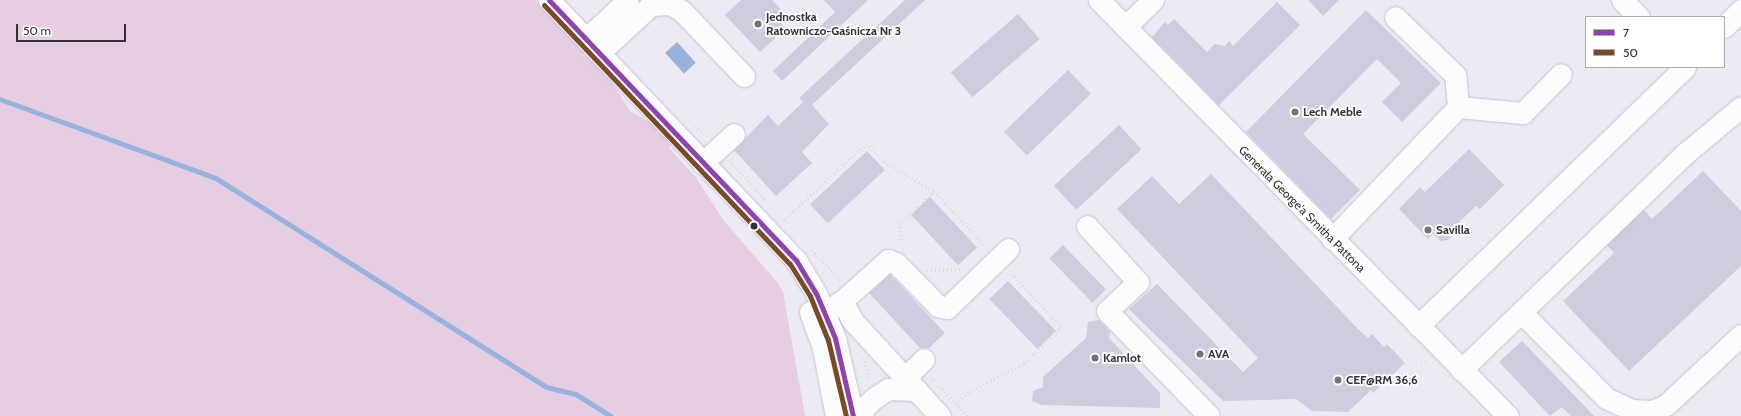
<!DOCTYPE html>
<html>
<head>
<meta charset="utf-8">
<style>
  body { margin:0 }
  #map { position:relative; width:1741px; height:416px; overflow:hidden; background:#edeaf6; font-family:Cabin,sans-serif }
  div>[style] { position:absolute }
  .green>* { inset:0; background:#e5cde3 }
  .water>* { inset:0; background:#97b2db; transform-origin:0 0 }
  .stream>* { height:4.5px; margin:-2.25px; padding:0 2.25px; transform-origin:2.25px; border-radius:2.25px; background:#97b2db }
  .building>* { inset:0; background:#cdcdde; transform-origin:0 0 }
  .path>* { height:2.5px; margin-top:-1.25px; transform-origin:0; background:repeating-linear-gradient(90deg,#dbdadd 0 1px,transparent 0 4px) }
  .roads { filter:drop-shadow(0 0 1px #c5c2cc) drop-shadow(0 0 1px #c5c2cc) }
  .minor>* { height:21px; margin:-10.5px; padding:0 10.5px; transform-origin:10.5px; border-radius:10.5px; background:#fcfcfe }
  .bus-1>* { height:5px; margin:-2.5px; padding:0 2.5px; transform-origin:2.5px; border-radius:2.5px; background:#8e44ad }
  .bus-2>* { height:5px; margin:-2.5px; padding:0 2.5px; transform-origin:2.5px; border-radius:2.5px; background:#7a4b2a }
  .dots>* { width:11px; height:11px; translate:-50% -50%; box-sizing:border-box; border:2px solid #fff; border-radius:50% }
  span { translate:-50% -50%; white-space:nowrap; text-align:center; line-height:1.15; -webkit-text-stroke:3.5px #fff; paint-order:stroke }
  .poi-label { font-size:12px; color:#323138; font-weight:700 }
  .left { translate:0 -50%; text-align:left }
  .street-label { font-size:12px; color:#323138 }
  .legend { position:absolute; left:1585px; top:16px; width:140px; height:52px; box-sizing:border-box; background:#fff; border:1px solid #adadaf; margin:0; padding:5px 7px; list-style:none; font-size:12px; color:#323138 }
  .legend li { display:flex; align-items:center; gap:8px; height:20px }
  .legend b { width:20px; border:1px solid #adadaf }
  .scale { position:absolute; left:16px; top:24px; width:110px; height:18px; box-sizing:border-box; border:2px solid #323138; border-top:0; padding-left:5px; font-size:12px; line-height:14px; white-space:nowrap; color:#323138; -webkit-text-stroke:3px #fff; paint-order:stroke }
</style>
</head>
<body>
<div id="map">
  <div class="green">
    <i style="clip-path:polygon(0 0,535px 0,609px 78px,630px 111px,653px 124px,672px 143px,669px 148px,695px 176px,724px 221px,777px 282px,783px 292px,805px 416px,0 416px)"></i>
  </div>
  <div class="water">
    <i style="left:677px;top:42px;width:28px;height:16px;rotate:48deg"></i>
  </div>
  <div class="stream">
    <i style="left:0;top:99px;width:230px;rotate:20.1deg"></i>
    <i style="left:216px;top:178px;width:391px;rotate:32.3deg"></i>
    <i style="left:547px;top:387px;width:30px;rotate:14deg"></i>
    <i style="left:576px;top:394px;width:41px;rotate:32.2deg"></i>
  </div>
  <div class="building">
    <i style="clip-path:polygon(741px 0,772px 0,785px 14px,778px 21px,786px 28px,760px 52px,725px 15px)"></i>
    <i style="clip-path:polygon(824px 0,868px 0,782px 81px,773px 71px,835px 12px)"></i>
    <i style="clip-path:polygon(905px 0,925px 0,812px 105px,829px 124px,802px 152px,812px 163px,776px 196px,734px 150px,768px 115px,778px 126px,803px 102px,799px 98px)"></i>
    <i style="clip-path:polygon(1308px 0,1339px 0,1323px 16px)"></i>
    <i style="clip-path:polygon(1277px 2px,1300px 25px,1219px 105px,1152px 37px,1165px 22px,1168px 25px,1174px 19px,1207px 52px,1215px 44px,1225px 46px,1229px 41px,1233px 46px)"></i>
    <i style="clip-path:polygon(1366px 10px,1441px 83px,1402px 122px,1382px 102px,1401px 83px,1377px 59px,1303px 134px,1360px 190px,1331px 219px,1246px 132px)"></i>
    <i style="left:1018px;top:14px;width:33px;height:89px;rotate:49deg"></i>
    <i style="left:1068px;top:70px;width:33px;height:89px;rotate:46deg"></i>
    <i style="left:1119px;top:125px;width:33px;height:89px;rotate:47deg"></i>
    <i style="clip-path:polygon(1469px 149px,1504px 185px,1480px 209px,1476px 206px,1455px 226px,1459px 230px,1448px 240px,1441px 241px,1433px 234px,1428px 239px,1399px 209px,1420px 187px,1425px 192px)"></i>
    <i style="left:867px;top:151px;width:26px;height:78px;rotate:47deg"></i>
    <i style="clip-path:polygon(1703px 171px,1741px 211px,1741px 266px,1629px 371px,1563px 301px,1614px 253px,1607px 245px,1644px 210px,1652px 219px)"></i>
    <i style="clip-path:polygon(1211px 174px,1358px 329px,1368px 338px,1372px 334px,1384px 347px,1387px 344px,1405px 363px,1373px 393px,1371px 390px,1348px 412px,1312px 411px,1296px 399px,1223px 401px,1129px 309px,1157px 284px,1243px 372px,1258px 358px,1117px 209px,1152px 176px,1179px 204px)"></i>
    <i style="left:930px;top:197px;width:69px;height:26px;rotate:47deg"></i>
    <i style="left:1063px;top:245px;width:62px;height:19px;rotate:46deg"></i>
    <i style="clip-path:polygon(890px 274px,945px 333px,929px 348px,920px 348px,869px 293px)"></i>
    <i style="left:1008px;top:281px;width:69px;height:26px;rotate:46deg"></i>
    <i style="clip-path:polygon(1099px 320px,1110px 332px,1109px 338px,1160px 393px,1160px 408px,1042px 405px,1032px 401px,1033px 391px,1043px 387px,1043px 377px,1086px 338px,1088px 322px)"></i>
    <i style="clip-path:polygon(1522px 341px,1594px 416px,1571px 416px,1562px 407px,1550px 416px,1499px 362px)"></i>
  </div>
  <div class="path">
    <i style="left:695px;top:126px;width:16px;rotate:45deg"></i>
    <i style="left:729px;top:160px;width:53px;rotate:47.3deg"></i>
    <i style="left:784px;top:220px;width:113px;rotate:-42.9deg"></i>
    <i style="left:867px;top:143px;width:25px;rotate:48deg"></i>
    <i style="left:884px;top:162px;width:58px;rotate:30.1deg"></i>
    <i style="left:901px;top:240px;width:16px;rotate:-97deg"></i>
    <i style="left:899px;top:224px;width:48px;rotate:-43.3deg"></i>
    <i style="left:934px;top:191px;width:76px;rotate:46.6deg"></i>
    <i style="left:812px;top:250px;width:41px;rotate:47deg"></i>
    <i style="left:927px;top:270px;width:35px;rotate:-2deg"></i>
    <i style="left:863px;top:358px;width:23px;rotate:72deg"></i>
    <i style="left:1421px;top:363px;width:7px;rotate:-16deg"></i>
    <i style="left:931px;top:377px;width:53px;rotate:47.3deg"></i>
    <i style="left:956px;top:404px;width:18px;rotate:-43deg"></i>
    <i style="left:969px;top:392px;width:62px;rotate:-27.8deg"></i>
    <i style="left:1024px;top:363px;width:52px;rotate:-44.2deg"></i>
    <i style="left:1061px;top:327px;width:76px;rotate:-132.9deg"></i>
  </div>
  <div class="roads">
    <div class="minor">
      <i style="left:549px;top:0;width:359px;rotate:46.5deg"></i>
      <i style="left:796px;top:260px;width:39px;rotate:59deg"></i>
      <i style="left:816px;top:293px;width:49px;rotate:67.1deg"></i>
      <i style="left:835px;top:338px;width:80px;rotate:77deg"></i>
      <i style="left:1099px;top:0;width:583px;rotate:45.49deg"></i>
      <i style="left:1622px;top:0;width:24px;rotate:45deg"></i>
      <i style="left:1125px;top:27px;width:39px;rotate:-44deg"></i>
      <i style="left:1724px;top:27px;width:24px;rotate:-45deg"></i>
      <i style="left:586px;top:39px;width:57px;rotate:-42.9deg"></i>
      <i style="left:599px;top:53px;width:71px;rotate:-42.7deg"></i>
      <i style="left:651px;top:5px;width:19px;rotate:-3deg"></i>
      <i style="left:670px;top:4px;width:14px;rotate:30deg"></i>
      <i style="left:682px;top:11px;width:90px;rotate:46.4deg"></i>
      <i style="left:1458px;top:107px;width:65px;rotate:5.3deg"></i>
      <i style="left:1523px;top:113px;width:54px;rotate:-45.7deg"></i>
      <i style="left:702px;top:163px;width:43px;rotate:-42.2deg"></i>
      <i style="left:1087px;top:226px;width:76px;rotate:47.7deg"></i>
      <i style="left:1138px;top:282px;width:42px;rotate:136.9deg"></i>
      <i style="left:1107px;top:311px;width:146px;rotate:45.8deg"></i>
      <i style="left:1332px;top:239px;width:182px;rotate:-46.3deg"></i>
      <i style="left:1458px;top:107px;width:32px;rotate:-95deg"></i>
      <i style="left:1455px;top:75px;width:83px;rotate:-136deg"></i>
      <i style="left:842px;top:301px;width:21px;rotate:62deg"></i>
      <i style="left:852px;top:320px;width:130px;rotate:47.5deg"></i>
      <i style="left:810px;top:312px;width:38px;rotate:70deg"></i>
      <i style="left:823px;top:348px;width:69px;rotate:79.2deg"></i>
      <i style="left:825px;top:312px;width:20px;rotate:-33deg"></i>
      <i style="left:842px;top:301px;width:62px;rotate:-41.7deg"></i>
      <i style="left:888px;top:260px;width:9px;rotate:21deg"></i>
      <i style="left:896px;top:263px;width:60px;rotate:45.7deg"></i>
      <i style="left:938px;top:306px;width:9px;rotate:13deg"></i>
      <i style="left:947px;top:308px;width:85px;rotate:-44deg"></i>
      <i style="left:1521px;top:312px;width:121px;rotate:45.3deg"></i>
      <i style="left:1606px;top:398px;width:29px;rotate:25deg"></i>
      <i style="left:1632px;top:410px;width:21px;rotate:3deg"></i>
      <i style="left:1653px;top:411px;width:14px;rotate:-25deg"></i>
      <i style="left:1666px;top:405px;width:103px;rotate:-43deg"></i>
      <i style="left:1418px;top:326px;width:372px;rotate:-44.1deg"></i>
      <i style="left:1461px;top:370px;width:314px;rotate:-44deg"></i>
      <i style="left:1687px;top:152px;width:70px;rotate:-39.8deg"></i>
      <i style="left:906px;top:377px;width:25px;rotate:-45deg"></i>
      <i style="left:861px;top:416px;width:9px;rotate:-69deg"></i>
      <i style="left:864px;top:408px;width:13px;rotate:-45deg"></i>
      <i style="left:873px;top:399px;width:18px;rotate:-34deg"></i>
      <i style="left:888px;top:389px;width:29px;rotate:2deg"></i>
    </div>
  </div>
  <div class="bus-1">
    <i style="left:549px;top:0;width:359px;rotate:46.5deg"></i>
    <i style="left:796px;top:260px;width:39px;rotate:59deg"></i>
    <i style="left:816px;top:293px;width:49px;rotate:67.1deg"></i>
    <i style="left:835px;top:338px;width:80px;rotate:77deg"></i>
  </div>
  <div class="bus-2">
    <i style="left:544px;top:5px;width:357px;rotate:46.5deg"></i>
    <i style="left:790px;top:264px;width:38px;rotate:58deg"></i>
    <i style="left:810px;top:296px;width:48px;rotate:67.8deg"></i>
    <i style="left:828px;top:340px;width:78px;rotate:76.7deg"></i>
  </div>
  <div class="dots">
    <i style="left:758px;top:24px;background:#73727a"></i>
    <i style="left:1295px;top:112px;background:#73727a"></i>
    <i style="left:754px;top:226px;background:#323138"></i>
    <i style="left:1428px;top:230px;background:#73727a"></i>
    <i style="left:1200px;top:354px;background:#73727a"></i>
    <i style="left:1095px;top:358px;background:#73727a"></i>
    <i style="left:1338px;top:380px;background:#73727a"></i>
  </div>
  <div class="poi-label">
    <span class="left" style="left:766px;top:24px">Jednostka<br>Ratowniczo-Gaśnicza Nr 3</span>
    <span class="left" style="left:1303px;top:112px">Lech Meble</span>
    <span class="left" style="left:1436px;top:230px">Savilla</span>
    <span class="left" style="left:1208px;top:354px">AVA</span>
    <span class="left" style="left:1103px;top:358px">Kamlot</span>
    <span class="left" style="left:1346px;top:380px">CEF@RM 36,6</span>
  </div>
  <div class="street-label">
    <span style="left:1302px;top:209px;rotate:45deg">Generała George'a Smitha Pattona</span>
  </div>
  <ul class="legend">
  <li><b style="height:5px;background:#8e44ad"></b>7</li>
  <li><b style="height:5px;background:#7a4b2a"></b>50</li>
  </ul>
  <div class="scale">50 m</div>
</div>
</body>
</html>
